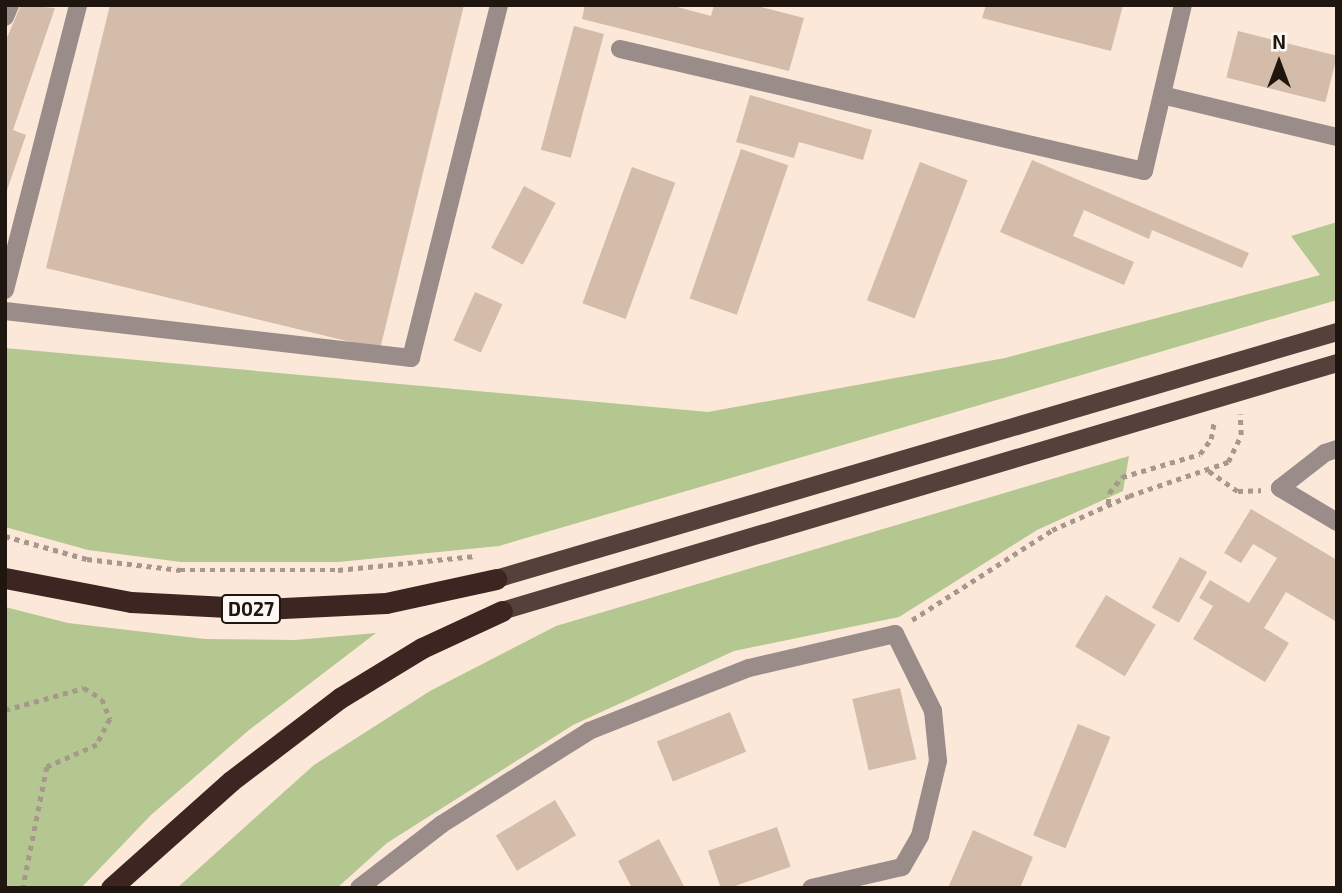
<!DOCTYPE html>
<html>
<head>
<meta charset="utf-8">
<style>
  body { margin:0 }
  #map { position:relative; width:1342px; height:893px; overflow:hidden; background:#fbe8d9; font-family:"Exo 2",sans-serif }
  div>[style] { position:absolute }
  .green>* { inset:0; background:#b5c790 }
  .building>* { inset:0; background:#d3bcaa; transform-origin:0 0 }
  .path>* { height:4.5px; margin-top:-2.25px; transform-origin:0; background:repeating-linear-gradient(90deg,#a7988c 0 5px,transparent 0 10px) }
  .minor>* { height:18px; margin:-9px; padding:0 9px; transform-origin:9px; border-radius:9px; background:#998c89 }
  .major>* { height:18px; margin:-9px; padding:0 9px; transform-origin:9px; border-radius:9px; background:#55403b }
  .highway>* { height:21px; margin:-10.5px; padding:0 10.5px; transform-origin:10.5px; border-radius:10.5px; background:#3d2621 }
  span { translate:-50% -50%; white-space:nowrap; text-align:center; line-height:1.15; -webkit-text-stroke:5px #fdf8f4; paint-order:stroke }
  .shield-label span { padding:2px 5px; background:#fdf8f4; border:2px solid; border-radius:5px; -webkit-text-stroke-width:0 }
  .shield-label { font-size:19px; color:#1e160f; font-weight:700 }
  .frame { position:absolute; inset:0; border:7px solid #1e160f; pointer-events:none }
  .north { position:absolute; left:1244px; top:28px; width:70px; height:70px; -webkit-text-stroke:5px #fdf8f4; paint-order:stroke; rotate:0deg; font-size:19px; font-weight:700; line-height:28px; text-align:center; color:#1e160f }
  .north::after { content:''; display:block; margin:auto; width:24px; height:32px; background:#1e160f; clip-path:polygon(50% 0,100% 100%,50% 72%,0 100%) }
</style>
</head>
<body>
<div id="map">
  <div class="green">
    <i style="clip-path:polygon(1337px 222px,1337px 300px,499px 546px,338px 562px,181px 562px,88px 550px,5px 527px,5px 348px,708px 412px,1005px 358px,1320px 275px,1291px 236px)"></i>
    <i style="clip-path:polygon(1129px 456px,1123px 491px,1037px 530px,899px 617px,734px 651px,573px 725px,387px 843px,337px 888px,177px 888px,314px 765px,430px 691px,556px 626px)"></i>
    <i style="clip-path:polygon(5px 607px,68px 623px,205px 639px,295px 640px,376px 633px,249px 730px,151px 815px,81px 888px,5px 888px)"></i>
  </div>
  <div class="building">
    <i style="clip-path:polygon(21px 5px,55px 8px,13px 130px,26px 135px,6px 193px,5px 42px)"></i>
    <i style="clip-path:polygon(110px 5px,464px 5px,380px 349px,46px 268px)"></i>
    <i style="clip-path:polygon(585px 5px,670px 5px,711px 16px,714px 5px,753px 5px,804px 18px,789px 71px,582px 19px)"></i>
    <i style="clip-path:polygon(986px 5px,1123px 5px,1111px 51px,982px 18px)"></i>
    <i style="left:574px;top:26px;width:31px;height:128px;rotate:15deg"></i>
    <i style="left:1238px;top:31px;width:102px;height:48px;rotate:14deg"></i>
    <i style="clip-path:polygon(750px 95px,872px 130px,863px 160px,799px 142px,794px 158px,736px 142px)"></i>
    <i style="left:741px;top:149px;width:50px;height:158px;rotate:19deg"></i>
    <i style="clip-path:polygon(1032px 160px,1249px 253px,1242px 268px,1152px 230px,1149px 239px,1084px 210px,1073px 236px,1134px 262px,1124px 285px,1000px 232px)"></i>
    <i style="left:920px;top:162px;width:51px;height:148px;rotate:21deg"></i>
    <i style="left:632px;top:167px;width:46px;height:145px;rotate:20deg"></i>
    <i style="left:524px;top:186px;width:36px;height:70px;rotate:28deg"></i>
    <i style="left:475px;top:292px;width:30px;height:53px;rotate:24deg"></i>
    <i style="clip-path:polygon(1251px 509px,1337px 560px,1337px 622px,1286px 592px,1264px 628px,1289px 643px,1265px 682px,1193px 639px,1213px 606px,1199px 598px,1210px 580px,1249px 603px,1277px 558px,1253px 544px,1241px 563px,1224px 553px)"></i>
    <i style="left:1180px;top:557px;width:31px;height:58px;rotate:29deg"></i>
    <i style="left:1106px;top:595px;width:58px;height:60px;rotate:31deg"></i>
    <i style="left:900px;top:688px;width:73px;height:49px;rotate:77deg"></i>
    <i style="left:730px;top:712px;width:43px;height:79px;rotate:68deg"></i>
    <i style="left:1078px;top:724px;width:35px;height:120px;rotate:22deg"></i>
    <i style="left:555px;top:800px;width:41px;height:69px;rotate:59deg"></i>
    <i style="left:777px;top:827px;width:42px;height:73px;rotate:71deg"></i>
    <i style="clip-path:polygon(973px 830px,1033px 857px,1020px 888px,948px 888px)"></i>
    <i style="clip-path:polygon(659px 839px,685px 888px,632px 888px,618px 861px)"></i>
  </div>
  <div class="path">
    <i style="left:1209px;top:471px;width:35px;rotate:35deg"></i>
    <i style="left:1238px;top:491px;width:23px;rotate:-2deg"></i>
    <i style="left:1108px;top:504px;width:11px;rotate:-85deg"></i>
    <i style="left:1109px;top:493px;width:21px;rotate:-51deg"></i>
    <i style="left:1122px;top:477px;width:81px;rotate:-16.4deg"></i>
    <i style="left:1200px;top:454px;width:19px;rotate:-54deg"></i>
    <i style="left:1211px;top:439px;width:17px;rotate:-80deg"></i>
    <i style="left:5px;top:536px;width:85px;rotate:15.7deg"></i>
    <i style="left:87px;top:559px;width:94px;rotate:6.7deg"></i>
    <i style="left:180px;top:570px;width:158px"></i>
    <i style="left:338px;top:570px;width:138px;rotate:-5.8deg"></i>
    <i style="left:912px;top:620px;width:166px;rotate:-32.7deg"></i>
    <i style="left:1052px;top:530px;width:84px;rotate:-23.8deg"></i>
    <i style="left:1129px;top:496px;width:105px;rotate:-19deg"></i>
    <i style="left:1228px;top:462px;width:30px;rotate:-64deg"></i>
    <i style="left:1241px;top:435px;width:21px;rotate:-93deg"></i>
    <i style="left:5px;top:710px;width:82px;rotate:-15.6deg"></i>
    <i style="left:84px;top:688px;width:21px;rotate:31deg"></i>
    <i style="left:102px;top:699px;width:22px;rotate:68deg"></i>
    <i style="left:110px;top:719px;width:29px;rotate:117deg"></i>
    <i style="left:97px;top:745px;width:55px;rotate:156.3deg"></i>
    <i style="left:47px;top:767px;width:123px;rotate:101.2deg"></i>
  </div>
  <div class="minor">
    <i style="left:5px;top:17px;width:13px;rotate:-67deg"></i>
    <i style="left:620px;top:49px;width:538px;rotate:13.11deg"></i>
    <i style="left:1144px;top:171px;width:171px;rotate:-76.8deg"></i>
    <i style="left:1162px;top:95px;width:180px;rotate:13.5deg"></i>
    <i style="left:5px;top:290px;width:294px;rotate:-75.6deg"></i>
    <i style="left:5px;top:311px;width:409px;rotate:6.6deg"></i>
    <i style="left:411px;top:358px;width:364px;rotate:-76deg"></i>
    <i style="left:1337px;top:449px;width:13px;rotate:162deg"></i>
    <i style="left:1325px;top:453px;width:57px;rotate:142.1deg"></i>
    <i style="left:1280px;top:488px;width:66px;rotate:30.8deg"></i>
    <i style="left:359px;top:888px;width:105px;rotate:-37.6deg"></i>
    <i style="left:442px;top:824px;width:174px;rotate:-32.3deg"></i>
    <i style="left:589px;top:731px;width:172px;rotate:-21.5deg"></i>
    <i style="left:749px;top:668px;width:150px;rotate:-13.1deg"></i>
    <i style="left:895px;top:634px;width:86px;rotate:63.7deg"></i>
    <i style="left:933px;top:711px;width:50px;rotate:84.3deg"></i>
    <i style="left:938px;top:761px;width:77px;rotate:103.5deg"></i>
    <i style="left:920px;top:836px;width:36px;rotate:120deg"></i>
    <i style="left:902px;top:867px;width:93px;rotate:167deg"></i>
  </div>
  <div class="major">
    <i style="left:496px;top:579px;width:877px;rotate:-16.37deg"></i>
    <i style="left:502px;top:611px;width:871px;rotate:-16.54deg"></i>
  </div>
  <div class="highway">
    <i style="left:5px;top:578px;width:128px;rotate:10.8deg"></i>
    <i style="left:131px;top:602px;width:132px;rotate:3deg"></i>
    <i style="left:263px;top:609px;width:123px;rotate:-2.8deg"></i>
    <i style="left:386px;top:603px;width:113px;rotate:-12.3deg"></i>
    <i style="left:111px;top:888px;width:161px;rotate:-41.7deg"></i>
    <i style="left:231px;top:781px;width:137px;rotate:-37.3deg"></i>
    <i style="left:340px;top:698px;width:96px;rotate:-31.4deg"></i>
    <i style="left:422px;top:648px;width:88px;rotate:-24.8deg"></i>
  </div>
  <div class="shield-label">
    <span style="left:251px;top:609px">D027</span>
  </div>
  <div class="frame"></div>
  <div class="north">N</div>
</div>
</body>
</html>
